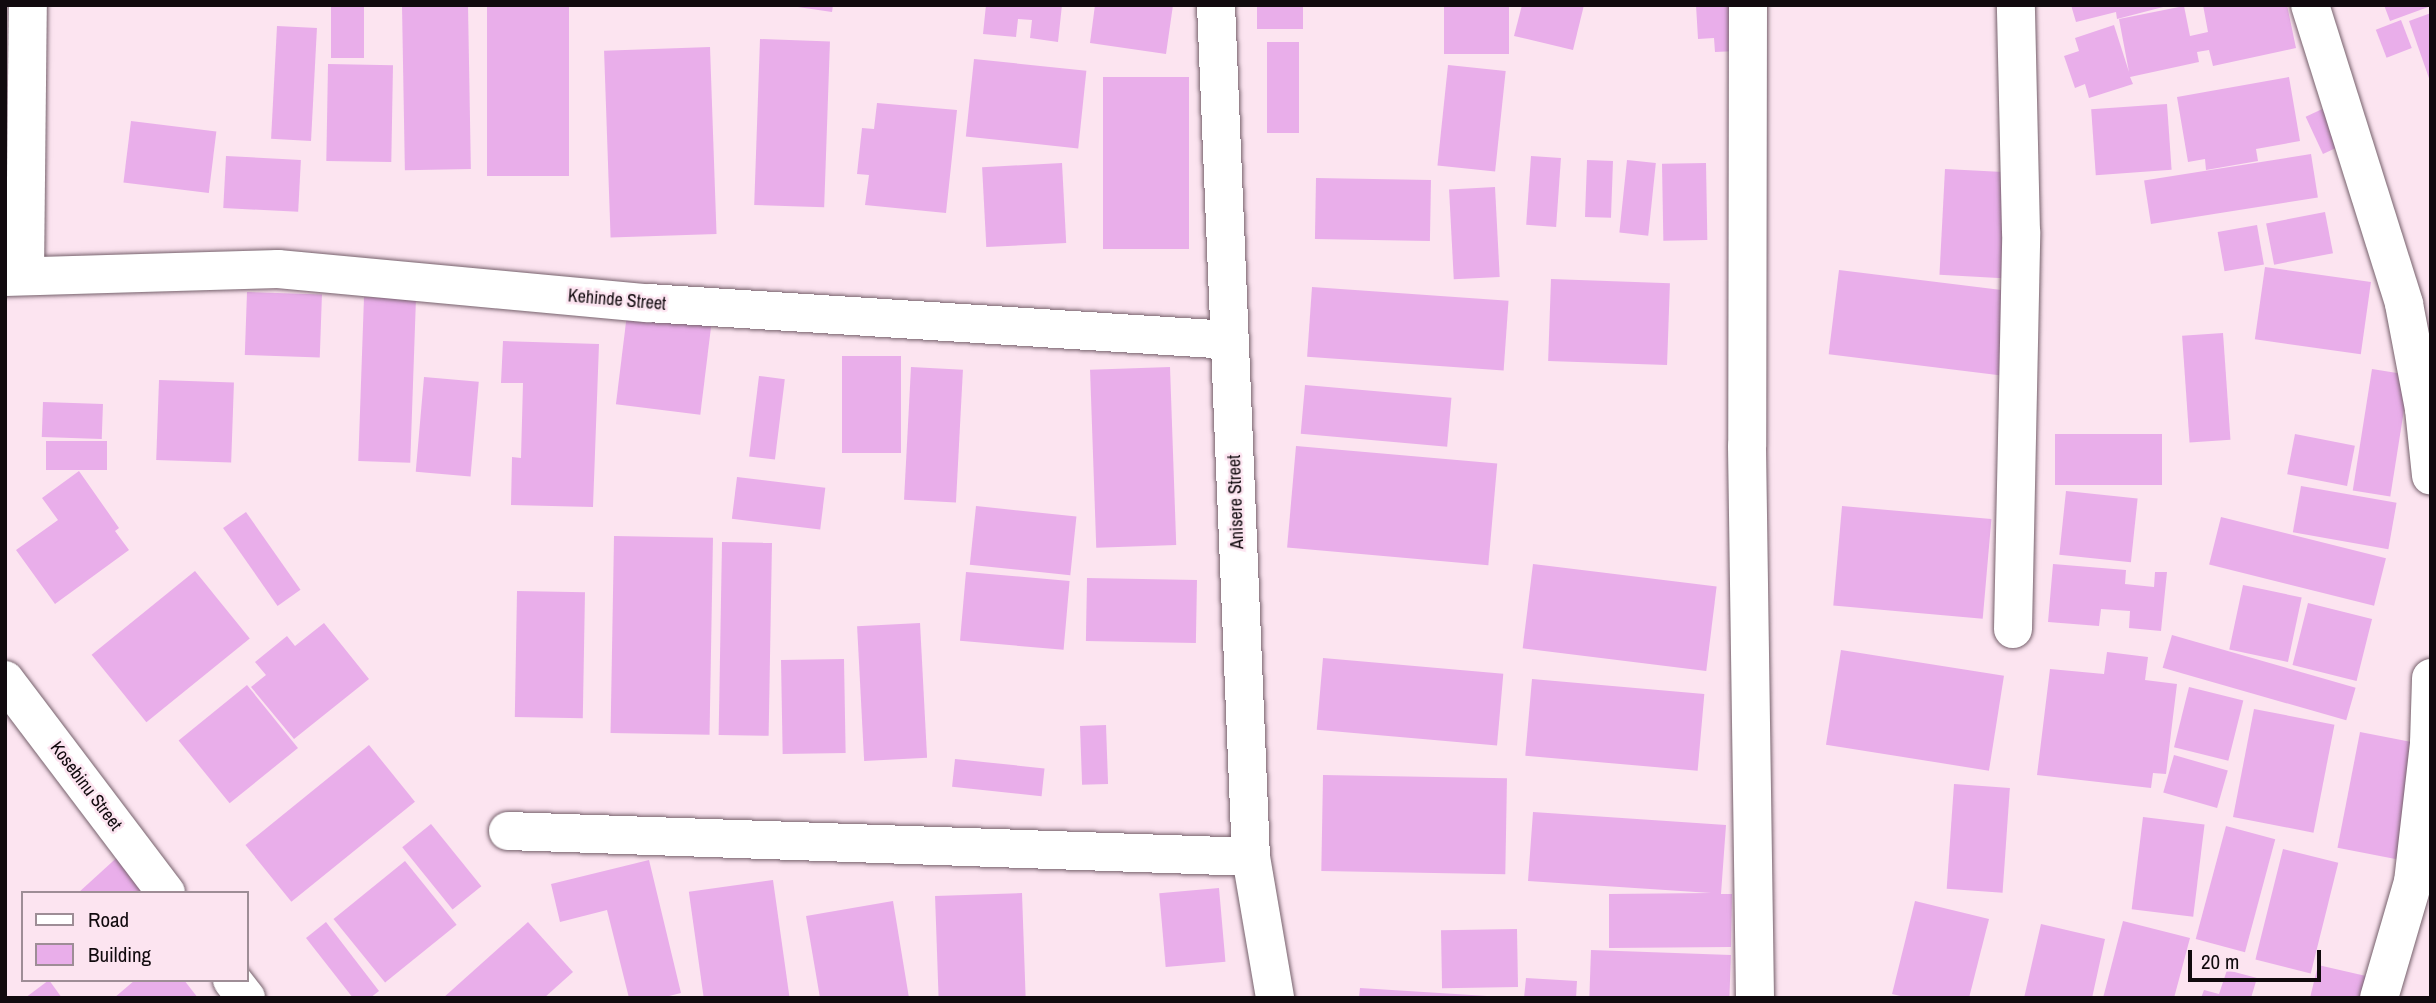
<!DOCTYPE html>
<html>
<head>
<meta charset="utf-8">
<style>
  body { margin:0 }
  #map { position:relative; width:2436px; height:1003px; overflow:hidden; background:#fce4f0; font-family:"Archivo Narrow",sans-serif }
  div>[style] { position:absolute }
  .building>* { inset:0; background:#e9aeea; transform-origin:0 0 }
  .roads { filter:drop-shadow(0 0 2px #76616c) drop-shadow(0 0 2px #76616c) }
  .street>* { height:38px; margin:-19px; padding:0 19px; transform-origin:19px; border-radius:19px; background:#fff }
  span { translate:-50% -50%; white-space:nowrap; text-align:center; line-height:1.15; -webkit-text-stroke:5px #fce4f0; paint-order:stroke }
  .street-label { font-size:18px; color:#110a0e }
  .frame { position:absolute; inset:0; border:7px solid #110a0e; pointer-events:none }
  .legend { position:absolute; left:21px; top:891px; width:228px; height:91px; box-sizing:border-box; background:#fce4f0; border:2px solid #9e8d96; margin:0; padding:9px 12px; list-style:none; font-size:21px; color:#110a0e }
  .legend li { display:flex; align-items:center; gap:14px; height:35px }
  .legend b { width:35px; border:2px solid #9e8d96 }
  .scale { position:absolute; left:2188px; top:950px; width:133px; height:32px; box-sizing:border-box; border:4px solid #110a0e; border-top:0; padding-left:9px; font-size:21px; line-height:24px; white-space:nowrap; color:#110a0e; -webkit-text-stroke:5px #fce4f0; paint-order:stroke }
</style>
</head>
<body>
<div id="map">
  <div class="building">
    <i style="left:331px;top:5px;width:33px;height:53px"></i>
    <i style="left:468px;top:5px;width:164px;height:66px;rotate:89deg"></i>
    <i style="left:487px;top:5px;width:82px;height:171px"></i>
    <i style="clip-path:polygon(784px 5px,833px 5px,832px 12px)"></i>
    <i style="clip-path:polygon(986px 5px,1062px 5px,1058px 42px,1030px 38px,1032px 20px,1018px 19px,1016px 37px,983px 34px)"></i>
    <i style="clip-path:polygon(1095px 5px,1173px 5px,1166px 54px,1090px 43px)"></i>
    <i style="left:1257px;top:5px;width:46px;height:24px"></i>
    <i style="left:1444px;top:5px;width:65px;height:49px"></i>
    <i style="clip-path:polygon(1522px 5px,1584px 5px,1573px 50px,1514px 36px)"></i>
    <i style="clip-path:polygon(1696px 5px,1736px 5px,1738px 51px,1715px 52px,1714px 38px,1698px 39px)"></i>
    <i style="clip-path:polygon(2071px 5px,2167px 5px,2167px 6px,2117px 19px,2116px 12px,2076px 22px)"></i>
    <i style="clip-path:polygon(2203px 5px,2287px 5px,2296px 48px,2213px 66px,2209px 50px,2197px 52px,2199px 62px,2130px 77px,2133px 84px,2089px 98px,2085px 84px,2075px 88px,2064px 56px,2079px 51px,2075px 38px,2114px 25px,2129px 72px,2119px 19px,2184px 6px,2190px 36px,2208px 32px)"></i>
    <i style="clip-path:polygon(2384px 5px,2431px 5px,2431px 6px,2390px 21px)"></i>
    <i style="clip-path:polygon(2431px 13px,2431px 81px,2430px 81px,2409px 21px)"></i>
    <i style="left:2401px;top:20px;width:30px;height:27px;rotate:69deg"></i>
    <i style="left:277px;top:26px;width:40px;height:113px;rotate:3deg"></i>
    <i style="left:760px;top:39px;width:70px;height:166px;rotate:2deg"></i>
    <i style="left:1267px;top:42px;width:32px;height:91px"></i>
    <i style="left:710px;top:47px;width:187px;height:106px;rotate:88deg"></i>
    <i style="left:974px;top:59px;width:113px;height:78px;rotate:6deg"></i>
    <i style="left:328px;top:64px;width:65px;height:97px;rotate:1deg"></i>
    <i style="left:1448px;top:65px;width:58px;height:101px;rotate:6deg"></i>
    <i style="left:1189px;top:77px;width:172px;height:86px;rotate:90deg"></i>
    <i style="clip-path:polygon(2289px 77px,2300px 141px,2256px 149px,2258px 161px,2206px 170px,2205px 159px,2188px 162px,2177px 97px)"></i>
    <i style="clip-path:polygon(877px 103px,957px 110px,946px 213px,865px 205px,869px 175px,857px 174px,862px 128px,874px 129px)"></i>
    <i style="left:2167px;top:104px;width:66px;height:76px;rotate:86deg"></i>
    <i style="left:2331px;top:105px;width:41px;height:28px;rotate:65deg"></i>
    <i style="left:131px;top:121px;width:86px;height:62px;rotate:7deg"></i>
    <i style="left:2311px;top:154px;width:44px;height:169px;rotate:81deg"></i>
    <i style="left:226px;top:156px;width:75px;height:52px;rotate:3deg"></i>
    <i style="left:1531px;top:156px;width:30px;height:69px;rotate:4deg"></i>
    <i style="left:1587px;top:160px;width:26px;height:57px;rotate:2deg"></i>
    <i style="left:1627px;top:160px;width:29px;height:73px;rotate:6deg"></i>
    <i style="left:1062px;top:163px;width:80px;height:80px;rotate:87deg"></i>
    <i style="left:1706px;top:163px;width:77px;height:44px;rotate:89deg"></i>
    <i style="left:1945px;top:169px;width:68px;height:106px;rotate:3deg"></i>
    <i style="left:1316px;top:178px;width:115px;height:61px;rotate:1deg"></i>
    <i style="left:1495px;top:187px;width:90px;height:46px;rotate:87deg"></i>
    <i style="left:2325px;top:212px;width:42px;height:60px;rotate:79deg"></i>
    <i style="left:2257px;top:225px;width:40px;height:40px;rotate:80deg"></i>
    <i style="left:2265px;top:267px;width:107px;height:73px;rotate:8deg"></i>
    <i style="left:1839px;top:270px;width:176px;height:85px;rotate:7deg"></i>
    <i style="left:1551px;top:279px;width:119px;height:82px;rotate:2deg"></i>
    <i style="left:1312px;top:287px;width:197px;height:70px;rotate:4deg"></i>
    <i style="left:247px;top:292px;width:75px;height:63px;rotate:2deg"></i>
    <i style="left:364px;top:297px;width:52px;height:164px;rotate:2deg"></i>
    <i style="left:627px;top:314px;width:85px;height:91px;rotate:7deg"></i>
    <i style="left:2223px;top:333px;width:107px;height:41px;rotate:86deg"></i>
    <i style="clip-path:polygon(503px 341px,599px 344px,593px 507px,511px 505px,512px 457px,521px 458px,523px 383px,501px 383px)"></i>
    <i style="left:842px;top:356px;width:59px;height:97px"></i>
    <i style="left:911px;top:367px;width:52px;height:133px;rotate:3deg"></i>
    <i style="left:1170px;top:367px;width:178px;height:80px;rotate:88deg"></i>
    <i style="left:2372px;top:369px;width:38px;height:123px;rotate:9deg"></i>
    <i style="left:759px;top:376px;width:26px;height:81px;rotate:7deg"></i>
    <i style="left:424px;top:377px;width:55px;height:95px;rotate:5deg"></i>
    <i style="left:159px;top:380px;width:75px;height:80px;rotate:2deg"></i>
    <i style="left:1305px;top:385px;width:147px;height:49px;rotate:5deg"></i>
    <i style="left:43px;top:402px;width:60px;height:35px;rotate:2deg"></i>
    <i style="left:2055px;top:434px;width:107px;height:51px"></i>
    <i style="left:2295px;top:434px;width:61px;height:41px;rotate:11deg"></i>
    <i style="left:107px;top:441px;width:29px;height:61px;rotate:90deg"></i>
    <i style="left:1296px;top:446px;width:202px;height:102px;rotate:5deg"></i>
    <i style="clip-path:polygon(79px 471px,119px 528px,115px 531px,129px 550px,55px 604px,16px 550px,58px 520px,42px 498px)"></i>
    <i style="left:737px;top:477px;width:89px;height:42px;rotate:7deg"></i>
    <i style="left:2301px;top:486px;width:97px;height:47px;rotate:10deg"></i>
    <i style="left:2066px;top:491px;width:72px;height:64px;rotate:6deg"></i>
    <i style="left:976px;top:506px;width:101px;height:59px;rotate:6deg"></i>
    <i style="left:1842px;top:506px;width:150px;height:100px;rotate:5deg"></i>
    <i style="left:246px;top:512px;width:95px;height:28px;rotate:55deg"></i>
    <i style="left:2221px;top:517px;width:170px;height:49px;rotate:14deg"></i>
    <i style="left:614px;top:536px;width:99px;height:197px;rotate:1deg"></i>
    <i style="left:722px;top:542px;width:50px;height:193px;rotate:1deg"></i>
    <i style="left:1533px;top:564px;width:185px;height:85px;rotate:7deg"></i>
    <i style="clip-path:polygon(2053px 564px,2126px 570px,2125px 584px,2154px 587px,2155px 572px,2167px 572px,2161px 631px,2129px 628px,2130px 611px,2101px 609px,2099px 626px,2048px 622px)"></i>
    <i style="left:195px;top:571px;width:87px;height:133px;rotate:51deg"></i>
    <i style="left:966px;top:572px;width:104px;height:69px;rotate:5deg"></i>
    <i style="left:1087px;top:578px;width:110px;height:63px;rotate:1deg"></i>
    <i style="left:2243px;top:585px;width:60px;height:66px;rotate:12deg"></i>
    <i style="left:517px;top:591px;width:68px;height:126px;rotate:1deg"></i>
    <i style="left:2308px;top:603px;width:66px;height:64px;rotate:14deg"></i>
    <i style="clip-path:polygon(324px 623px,369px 679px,294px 739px,251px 687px,266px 675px,255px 662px,287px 636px,295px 646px)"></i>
    <i style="left:920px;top:623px;width:135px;height:63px;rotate:87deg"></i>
    <i style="left:2172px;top:635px;width:191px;height:34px;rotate:16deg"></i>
    <i style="left:1841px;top:650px;width:165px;height:96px;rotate:9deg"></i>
    <i style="clip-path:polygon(2107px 652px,2148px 657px,2145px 680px,2177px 684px,2166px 774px,2153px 773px,2151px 788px,2037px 775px,2050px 669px,2104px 674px)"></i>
    <i style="left:1323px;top:658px;width:181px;height:72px;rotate:5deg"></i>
    <i style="left:844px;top:659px;width:94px;height:63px;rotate:89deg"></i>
    <i style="left:1532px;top:679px;width:173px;height:77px;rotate:5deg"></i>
    <i style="left:247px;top:685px;width:81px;height:88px;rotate:51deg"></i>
    <i style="left:2189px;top:687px;width:56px;height:62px;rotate:14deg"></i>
    <i style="left:2254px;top:709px;width:82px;height:110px;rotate:11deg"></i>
    <i style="left:1106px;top:725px;width:59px;height:26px;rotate:88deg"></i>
    <i style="left:2360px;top:732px;width:63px;height:118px;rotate:11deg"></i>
    <i style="left:369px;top:745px;width:73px;height:159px;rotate:51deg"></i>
    <i style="left:2174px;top:755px;width:56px;height:39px;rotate:16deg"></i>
    <i style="left:955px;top:759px;width:90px;height:28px;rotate:6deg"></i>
    <i style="left:1323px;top:775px;width:184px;height:96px;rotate:1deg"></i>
    <i style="left:1954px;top:784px;width:56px;height:105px;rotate:4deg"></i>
    <i style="clip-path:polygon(1533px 812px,1726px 825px,1721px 894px,1732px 894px,1731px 947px,1609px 948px,1609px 894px,1711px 893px,1528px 881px)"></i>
    <i style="left:2143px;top:817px;width:62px;height:93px;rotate:7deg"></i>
    <i style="left:431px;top:824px;width:80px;height:37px;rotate:51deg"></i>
    <i style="left:2226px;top:826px;width:51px;height:117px;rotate:15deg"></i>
    <i style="left:2283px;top:849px;width:57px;height:114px;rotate:14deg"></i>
    <i style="clip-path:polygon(123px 852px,159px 893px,78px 893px)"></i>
    <i style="clip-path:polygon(649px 860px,681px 993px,661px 998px,629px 998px,607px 910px,560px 922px,551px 884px)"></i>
    <i style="left:405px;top:861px;width:82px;height:92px;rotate:51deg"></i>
    <i style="left:773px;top:880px;width:119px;height:85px;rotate:82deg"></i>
    <i style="left:1219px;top:888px;width:74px;height:60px;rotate:85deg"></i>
    <i style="left:1022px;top:893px;width:105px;height:87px;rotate:88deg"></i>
    <i style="clip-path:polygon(893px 901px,909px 998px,820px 998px,806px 916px)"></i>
    <i style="clip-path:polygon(1915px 901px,1989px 919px,1969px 998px,1909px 998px,1892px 994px)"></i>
    <i style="clip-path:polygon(2123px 921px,2190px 938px,2174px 998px,2103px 998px)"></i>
    <i style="clip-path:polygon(326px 922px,379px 991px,370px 998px,353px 998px,306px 938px)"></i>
    <i style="clip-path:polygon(528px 922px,573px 972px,544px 998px,443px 998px)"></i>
    <i style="clip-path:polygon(2041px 924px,2105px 939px,2092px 998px,2024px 998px)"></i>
    <i style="left:1517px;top:929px;width:58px;height:76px;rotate:89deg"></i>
    <i style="left:1591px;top:950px;width:140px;height:48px;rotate:2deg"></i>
    <i style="clip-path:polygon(2318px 965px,2366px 976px,2361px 998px,2310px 998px)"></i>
    <i style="clip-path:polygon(2227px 970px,2257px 978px,2251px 998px,2201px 998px,2204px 990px,2219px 994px)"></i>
    <i style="clip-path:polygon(1526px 978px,1577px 981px,1576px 998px,1524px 998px)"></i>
    <i style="clip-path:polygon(49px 980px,62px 998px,25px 998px)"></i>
    <i style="clip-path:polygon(135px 980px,184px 980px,198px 998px,114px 998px)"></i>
    <i style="clip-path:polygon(1360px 988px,1487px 996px,1487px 998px,1359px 998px)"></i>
  </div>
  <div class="roads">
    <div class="street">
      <i style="left:1216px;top:5px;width:853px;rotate:87.65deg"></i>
      <i style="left:1251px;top:857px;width:143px;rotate:80.3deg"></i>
      <i style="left:1748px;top:5px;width:441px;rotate:90.1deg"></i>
      <i style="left:1747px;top:446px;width:552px;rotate:89.17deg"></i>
      <i style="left:2310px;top:5px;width:313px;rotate:72.5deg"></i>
      <i style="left:2404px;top:304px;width:107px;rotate:79.2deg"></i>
      <i style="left:2424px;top:409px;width:67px;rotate:84deg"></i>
      <i style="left:25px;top:275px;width:270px;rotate:-89.4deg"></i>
      <i style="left:5px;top:277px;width:273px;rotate:-1.7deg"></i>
      <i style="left:278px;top:269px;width:372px;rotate:5.3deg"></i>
      <i style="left:648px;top:303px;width:583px;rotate:3.64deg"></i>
      <i style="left:2013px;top:629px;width:397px;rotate:-88.8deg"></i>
      <i style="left:2021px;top:232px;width:227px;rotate:-91.3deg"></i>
      <i style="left:5px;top:680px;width:267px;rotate:52.9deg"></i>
      <i style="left:508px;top:831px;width:743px;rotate:2deg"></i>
      <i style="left:232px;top:980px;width:23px;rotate:52deg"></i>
      <i style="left:2379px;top:998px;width:121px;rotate:-73.7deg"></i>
      <i style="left:2413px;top:882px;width:140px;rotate:-83.4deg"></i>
      <i style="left:2429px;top:743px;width:65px;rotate:-88.2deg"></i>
    </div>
  </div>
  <div class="street-label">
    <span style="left:617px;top:300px;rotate:5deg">Kehinde Street</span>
    <span style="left:1236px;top:502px;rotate:-92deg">Anisere Street</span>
    <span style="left:86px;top:786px;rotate:53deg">Kosebinu Street</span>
  </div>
  <div class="frame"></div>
  <ul class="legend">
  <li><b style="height:9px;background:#fff"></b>Road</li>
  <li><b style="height:19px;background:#e9aeea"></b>Building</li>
  </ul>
  <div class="scale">20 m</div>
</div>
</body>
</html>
